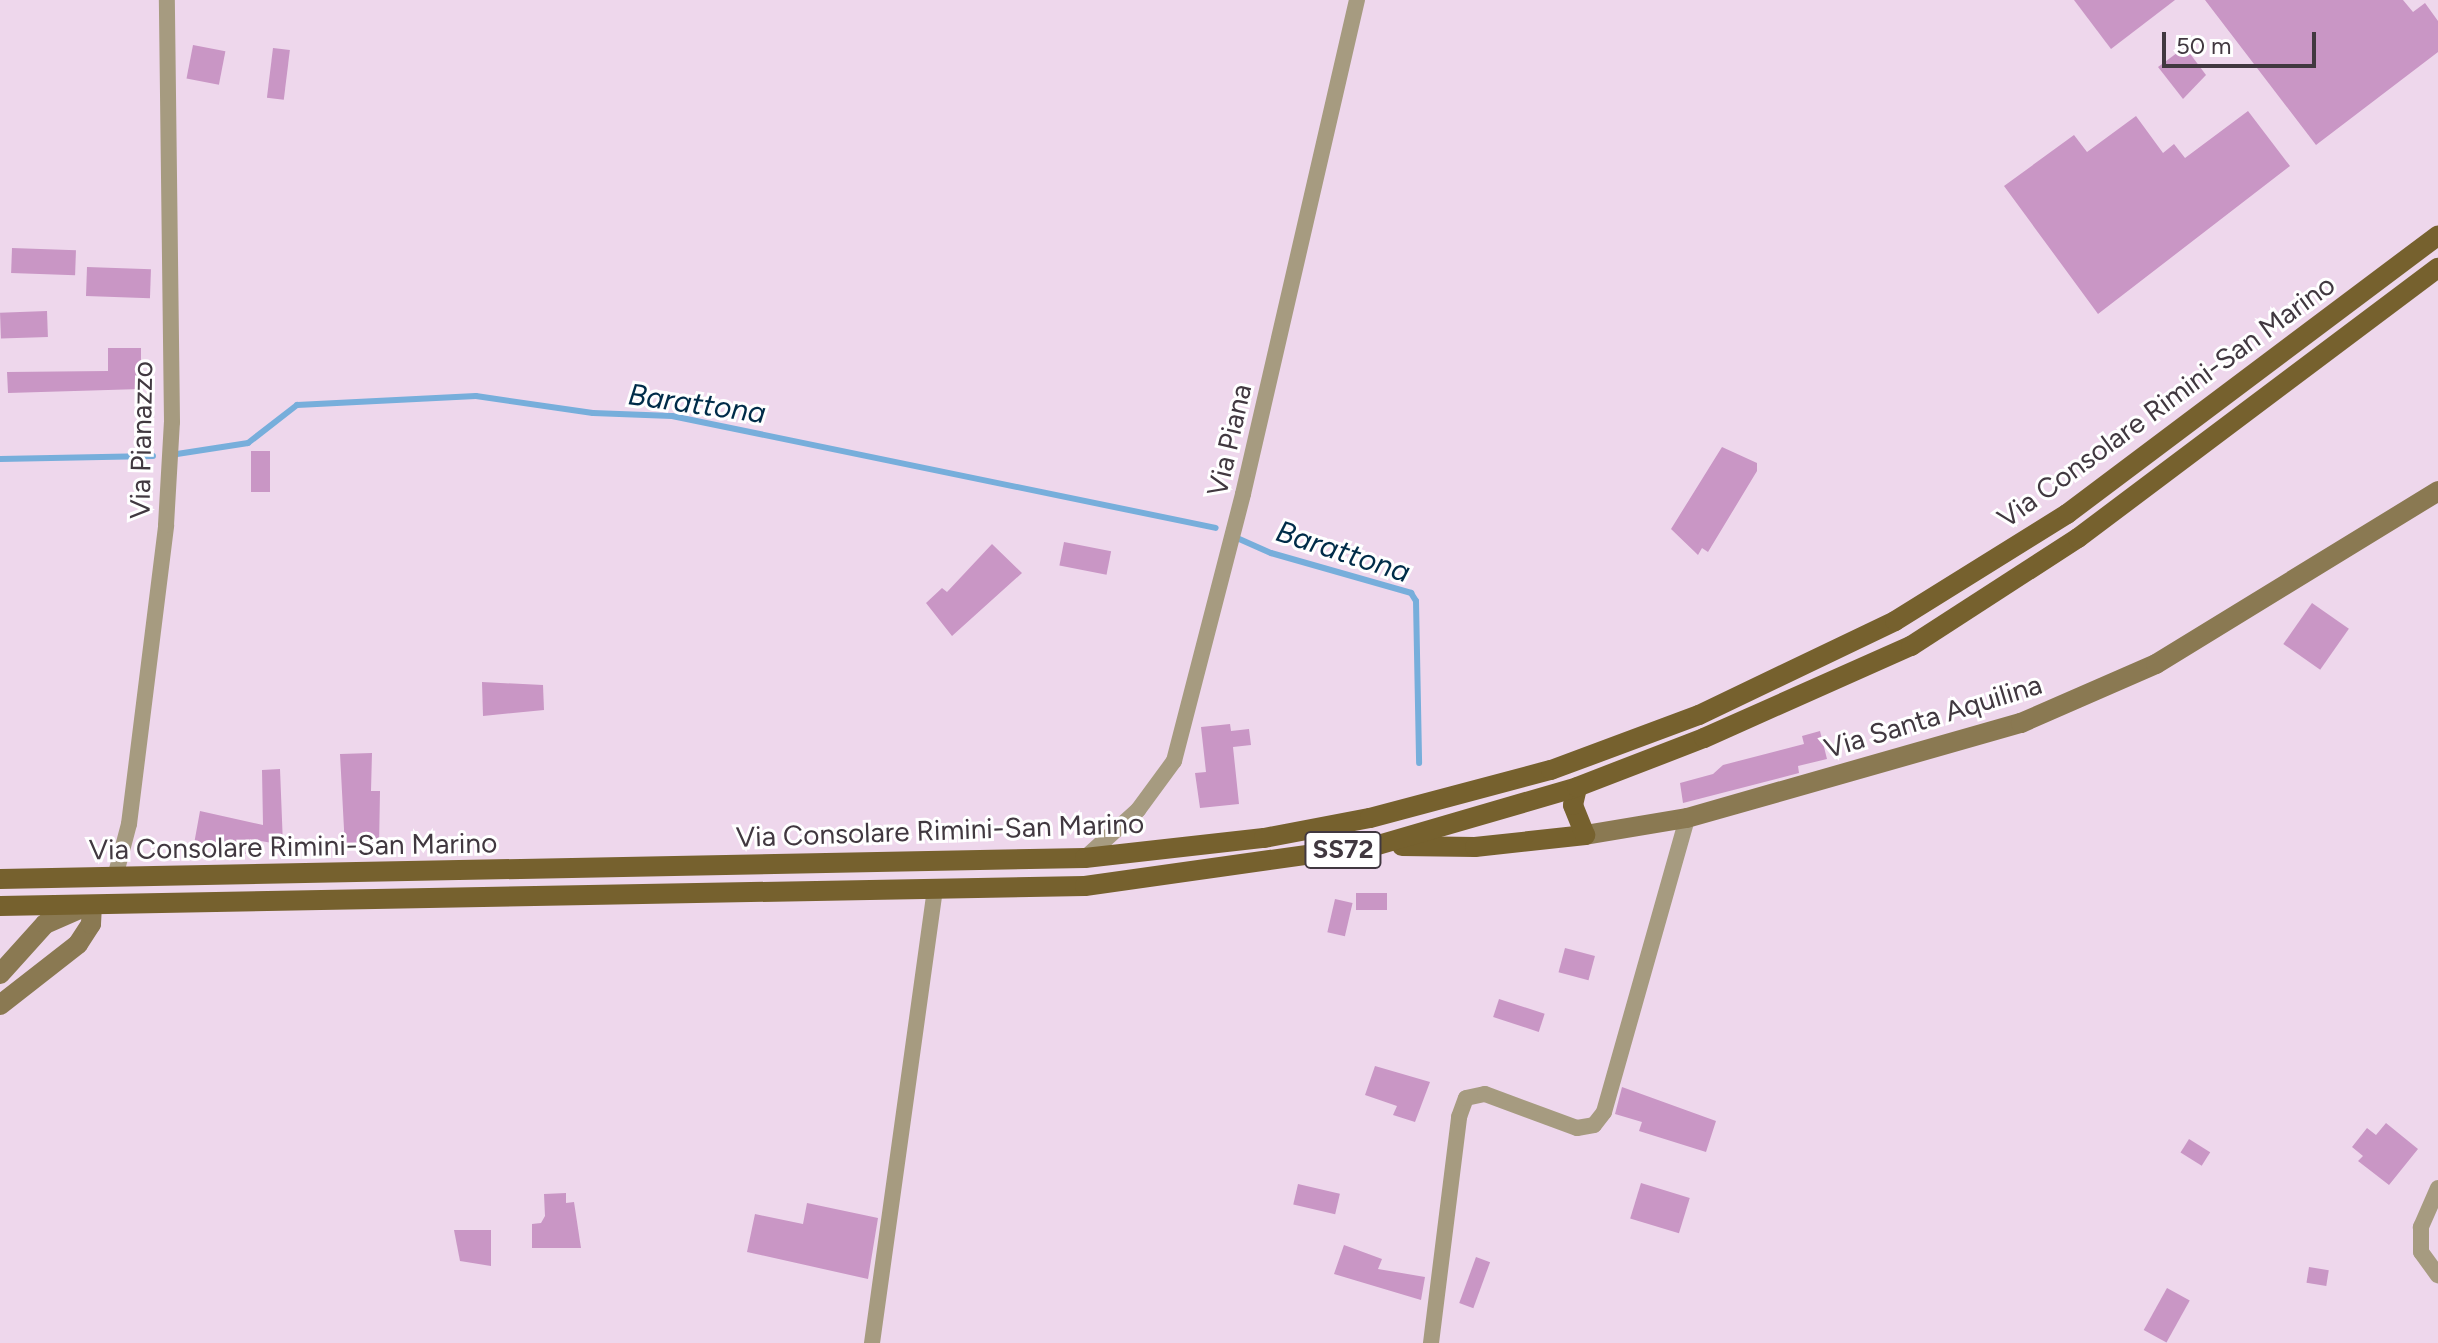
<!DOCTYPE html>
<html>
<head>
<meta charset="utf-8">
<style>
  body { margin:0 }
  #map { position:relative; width:2438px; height:1343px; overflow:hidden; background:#eed7ec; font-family:Figtree,sans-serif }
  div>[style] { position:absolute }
  .stream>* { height:6px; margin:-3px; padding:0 3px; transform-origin:3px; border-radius:3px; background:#77aedb }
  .building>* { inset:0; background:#c996c5; transform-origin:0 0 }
  .street>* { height:16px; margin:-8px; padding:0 8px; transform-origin:8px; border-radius:8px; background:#a69b80 }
  .secondary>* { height:20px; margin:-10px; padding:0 10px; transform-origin:10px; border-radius:10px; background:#8a7952 }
  .primary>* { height:20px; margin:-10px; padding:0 10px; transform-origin:10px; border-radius:10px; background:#76612e }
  span { translate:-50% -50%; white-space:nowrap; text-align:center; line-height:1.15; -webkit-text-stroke:6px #fff; paint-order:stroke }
  .shield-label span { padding:2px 6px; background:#fff; border:2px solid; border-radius:6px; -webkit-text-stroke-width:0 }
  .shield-label { font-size:26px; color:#413840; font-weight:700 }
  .street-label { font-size:28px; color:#413840 }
  .water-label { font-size:30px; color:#002c49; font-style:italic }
  .scale { position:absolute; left:2162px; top:32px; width:154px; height:36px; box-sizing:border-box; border:4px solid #413840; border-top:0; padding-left:10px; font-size:24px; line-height:28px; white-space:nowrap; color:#413840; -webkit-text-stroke:6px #fff; paint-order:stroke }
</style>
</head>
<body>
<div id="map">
  <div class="stream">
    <i style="left:177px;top:454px;width:72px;rotate:-8.8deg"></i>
    <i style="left:248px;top:443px;width:62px;rotate:-37.8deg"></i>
    <i style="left:297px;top:405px;width:179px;rotate:-2.9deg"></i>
    <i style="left:476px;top:396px;width:118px;rotate:8.3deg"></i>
    <i style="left:593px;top:413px;width:79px;rotate:2.2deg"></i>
    <i style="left:672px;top:416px;width:555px;rotate:11.63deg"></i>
    <i style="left:0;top:459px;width:153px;rotate:-1.1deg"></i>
    <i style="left:1237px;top:538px;width:37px;rotate:24deg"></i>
    <i style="left:1271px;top:553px;width:146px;rotate:15.9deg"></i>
    <i style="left:1411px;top:593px;width:9px;rotate:58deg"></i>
    <i style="left:1416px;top:601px;width:162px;rotate:88.9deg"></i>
  </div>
  <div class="building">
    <i style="clip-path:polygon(2074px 0,2175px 0,2111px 49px)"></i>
    <i style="clip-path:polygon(2205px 0,2403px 0,2413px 12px,2425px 3px,2438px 21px,2438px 52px,2316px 145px)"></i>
    <i style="left:193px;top:45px;width:33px;height:34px;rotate:11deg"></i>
    <i style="clip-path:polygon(2185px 47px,2206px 75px,2183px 99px,2158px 67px)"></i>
    <i style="left:273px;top:48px;width:17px;height:50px;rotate:7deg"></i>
    <i style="clip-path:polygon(2248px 111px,2290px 166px,2098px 314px,2004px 186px,2074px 135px,2087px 152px,2136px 116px,2163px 153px,2174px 144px,2185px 158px)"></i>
    <i style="left:12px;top:248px;width:64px;height:25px;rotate:2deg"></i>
    <i style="left:87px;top:267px;width:64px;height:29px;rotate:2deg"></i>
    <i style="left:47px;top:311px;width:26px;height:47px;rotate:88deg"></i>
    <i style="clip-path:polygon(108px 348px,141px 348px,141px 389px,8px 393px,7px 372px,108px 371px)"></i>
    <i style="clip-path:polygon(1722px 447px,1757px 463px,1757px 471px,1708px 552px,1702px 548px,1698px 555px,1671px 529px)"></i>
    <i style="left:251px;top:451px;width:19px;height:41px"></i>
    <i style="left:1064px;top:542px;width:48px;height:24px;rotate:11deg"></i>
    <i style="clip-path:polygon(992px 544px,1022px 573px,952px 636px,926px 603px,942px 588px,947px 592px)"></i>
    <i style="left:2312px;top:603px;width:45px;height:50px;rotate:35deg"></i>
    <i style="clip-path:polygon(482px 682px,543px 685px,544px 710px,483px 716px)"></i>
    <i style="clip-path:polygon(1230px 724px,1231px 731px,1249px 729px,1251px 745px,1233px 747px,1239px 804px,1200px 808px,1195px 773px,1206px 772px,1201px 727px)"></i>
    <i style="clip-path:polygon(1820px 731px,1827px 759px,1798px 766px,1799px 773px,1683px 803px,1680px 783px,1713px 774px,1723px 765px,1804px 744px,1802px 736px)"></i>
    <i style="clip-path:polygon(372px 753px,371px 791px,380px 791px,379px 849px,345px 848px,340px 754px)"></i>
    <i style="clip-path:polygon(280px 769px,283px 845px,250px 839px,247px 854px,194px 844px,200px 811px,263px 825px,262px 770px)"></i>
    <i style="left:1356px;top:893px;width:31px;height:17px"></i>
    <i style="left:1335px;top:899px;width:18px;height:34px;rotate:13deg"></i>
    <i style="left:1565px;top:948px;width:31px;height:25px;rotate:15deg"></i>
    <i style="left:1499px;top:999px;width:48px;height:19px;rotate:18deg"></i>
    <i style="clip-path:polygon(1375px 1066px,1430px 1082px,1415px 1122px,1393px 1115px,1397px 1106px,1365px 1095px)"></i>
    <i style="clip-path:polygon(1622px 1087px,1716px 1121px,1706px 1152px,1639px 1131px,1642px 1122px,1615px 1114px)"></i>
    <i style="clip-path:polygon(2386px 1123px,2418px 1149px,2389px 1185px,2358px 1161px,2363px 1156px,2352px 1147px,2367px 1128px,2376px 1135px)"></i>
    <i style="left:2189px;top:1139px;width:25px;height:16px;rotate:32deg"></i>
    <i style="left:1641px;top:1183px;width:51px;height:37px;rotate:17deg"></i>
    <i style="left:1298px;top:1184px;width:43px;height:21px;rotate:13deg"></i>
    <i style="clip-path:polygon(566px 1193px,566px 1203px,574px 1202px,581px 1248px,532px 1248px,532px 1224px,541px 1223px,545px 1216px,544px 1194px)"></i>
    <i style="clip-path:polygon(807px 1203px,878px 1218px,868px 1279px,747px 1252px,755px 1214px,803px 1224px)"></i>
    <i style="clip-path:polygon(454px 1230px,491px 1230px,491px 1266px,460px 1261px)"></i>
    <i style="clip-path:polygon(1344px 1245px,1382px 1259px,1378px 1269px,1425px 1277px,1421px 1300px,1334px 1274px)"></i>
    <i style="left:1476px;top:1257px;width:15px;height:49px;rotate:20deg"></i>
    <i style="left:2309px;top:1267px;width:20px;height:16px;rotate:9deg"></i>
    <i style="left:2167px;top:1288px;width:26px;height:48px;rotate:29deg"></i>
  </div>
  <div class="street">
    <i style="left:1085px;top:858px;width:72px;rotate:-42.2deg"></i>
    <i style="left:1138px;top:810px;width:61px;rotate:-53.7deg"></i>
    <i style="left:1174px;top:761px;width:276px;rotate:-75.5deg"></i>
    <i style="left:1243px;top:494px;width:507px;rotate:-77.01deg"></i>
    <i style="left:115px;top:877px;width:55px;rotate:-75.2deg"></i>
    <i style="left:129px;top:824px;width:301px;rotate:-82.9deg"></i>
    <i style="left:166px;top:525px;width:103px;rotate:-86.7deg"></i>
    <i style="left:172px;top:422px;width:422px;rotate:-90.7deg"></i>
    <i style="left:2438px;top:1188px;width:43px;rotate:113.6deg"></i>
    <i style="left:2421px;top:1227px;width:25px;rotate:90deg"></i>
    <i style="left:2421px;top:1252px;width:29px;rotate:54deg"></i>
    <i style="left:872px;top:1343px;width:456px;rotate:-82.1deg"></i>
    <i style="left:1431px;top:1343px;width:228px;rotate:-82.9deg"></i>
    <i style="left:1459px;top:1117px;width:20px;rotate:-70deg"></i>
    <i style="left:1466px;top:1098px;width:19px;rotate:-12deg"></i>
    <i style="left:1485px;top:1094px;width:98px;rotate:20.3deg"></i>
    <i style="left:1577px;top:1128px;width:17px;rotate:-10deg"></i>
    <i style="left:1594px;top:1125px;width:16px;rotate:-52deg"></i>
    <i style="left:1604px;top:1112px;width:305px;rotate:-74.2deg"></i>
  </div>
  <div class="secondary">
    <i style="left:1585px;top:835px;width:103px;rotate:-9.5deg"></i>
    <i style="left:1687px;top:818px;width:347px;rotate:-15.9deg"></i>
    <i style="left:2021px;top:723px;width:147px;rotate:-23.6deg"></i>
    <i style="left:2156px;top:664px;width:331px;rotate:-31.5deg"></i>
    <i style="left:0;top:974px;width:67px;rotate:-48deg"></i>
    <i style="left:45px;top:924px;width:43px;rotate:-23.6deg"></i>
    <i style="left:0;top:1005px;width:99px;rotate:-38deg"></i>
    <i style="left:78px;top:944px;width:24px;rotate:-57deg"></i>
    <i style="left:91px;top:924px;width:19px;rotate:-87deg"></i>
  </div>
  <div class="primary">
    <i style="left:1402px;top:846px;width:73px;rotate:0.8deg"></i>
    <i style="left:1475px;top:847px;width:111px;rotate:-6.2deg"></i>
    <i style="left:1585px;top:835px;width:32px;rotate:-112deg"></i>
    <i style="left:1573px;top:805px;width:18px;rotate:-77deg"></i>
    <i style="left:0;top:879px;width:1085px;rotate:-1.11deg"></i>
    <i style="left:1085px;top:858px;width:180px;rotate:-6.4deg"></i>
    <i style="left:1264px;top:838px;width:108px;rotate:-10.7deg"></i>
    <i style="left:1370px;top:818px;width:187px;rotate:-14.9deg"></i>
    <i style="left:1551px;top:770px;width:158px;rotate:-20.4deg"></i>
    <i style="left:1699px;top:715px;width:217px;rotate:-25.6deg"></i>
    <i style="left:1895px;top:621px;width:203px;rotate:-31.9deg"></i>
    <i style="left:2067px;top:514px;width:464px;rotate:-36.9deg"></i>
    <i style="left:0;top:906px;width:1085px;rotate:-1.06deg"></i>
    <i style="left:1085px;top:886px;width:296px;rotate:-8deg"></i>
    <i style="left:1378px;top:845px;width:207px;rotate:-16.2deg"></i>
    <i style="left:1577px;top:787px;width:136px;rotate:-21.1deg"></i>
    <i style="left:1704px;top:738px;width:227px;rotate:-24deg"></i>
    <i style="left:1911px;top:646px;width:199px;rotate:-32.9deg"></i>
    <i style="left:2078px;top:538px;width:450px;rotate:-36.9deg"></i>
  </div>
  <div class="shield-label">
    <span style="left:1343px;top:850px">SS72</span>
  </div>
  <div class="street-label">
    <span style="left:2166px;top:401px;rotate:-36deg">Via Consolare Rimini-San Marino</span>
    <span style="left:141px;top:440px;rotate:-89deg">Via Pianazzo</span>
    <span style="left:1229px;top:440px;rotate:-77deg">Via Piana</span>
    <span style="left:1933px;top:716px;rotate:-17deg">Via Santa Aquilina</span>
    <span style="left:940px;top:830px;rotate:-2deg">Via Consolare Rimini-San Marino</span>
    <span style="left:293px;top:846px;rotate:-1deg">Via Consolare Rimini-San Marino</span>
  </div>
  <div class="water-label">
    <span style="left:697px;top:404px;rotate:8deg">Barattona</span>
    <span style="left:1343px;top:552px;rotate:18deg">Barattona</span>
  </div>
  <div class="scale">50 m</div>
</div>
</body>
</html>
